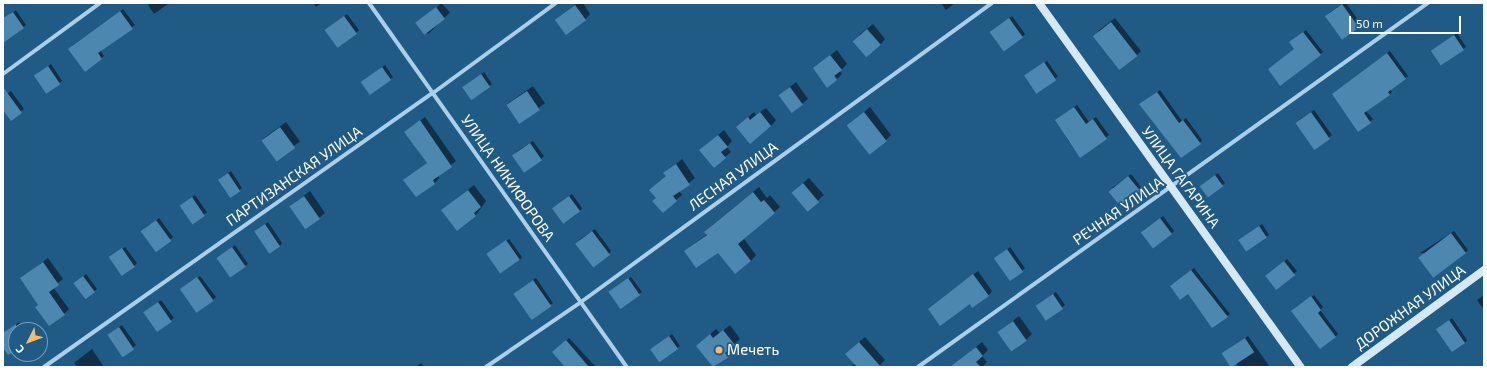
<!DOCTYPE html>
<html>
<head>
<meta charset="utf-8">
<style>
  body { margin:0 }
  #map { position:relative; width:1487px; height:370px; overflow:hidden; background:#205b85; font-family:"Exo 2",sans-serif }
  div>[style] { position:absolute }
  .shadow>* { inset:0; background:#0007; transform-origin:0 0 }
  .building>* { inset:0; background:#4c87b0; transform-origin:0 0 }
  .street>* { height:4px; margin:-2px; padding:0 2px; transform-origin:2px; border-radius:2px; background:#a9cfea }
  .secondary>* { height:8px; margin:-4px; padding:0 4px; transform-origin:4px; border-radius:4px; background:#d4e8f7 }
  .dots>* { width:11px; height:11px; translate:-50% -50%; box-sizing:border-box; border:2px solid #205b85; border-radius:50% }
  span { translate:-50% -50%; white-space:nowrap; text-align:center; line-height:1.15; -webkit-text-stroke:3.5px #205b85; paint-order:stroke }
  .street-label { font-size:15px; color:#fff }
  .poi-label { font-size:15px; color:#fff }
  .left { translate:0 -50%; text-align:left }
  .frame { position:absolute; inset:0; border:4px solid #fff; pointer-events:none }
  .north { position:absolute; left:8px; top:322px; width:40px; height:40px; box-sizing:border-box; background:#205b85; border:1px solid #799db6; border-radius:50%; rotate:228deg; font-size:11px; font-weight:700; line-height:16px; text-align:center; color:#fff }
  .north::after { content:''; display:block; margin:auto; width:14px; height:18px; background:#f7ba69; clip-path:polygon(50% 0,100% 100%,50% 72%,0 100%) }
  .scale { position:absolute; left:1349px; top:16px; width:112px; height:18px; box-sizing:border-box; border:2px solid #fff; border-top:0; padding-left:5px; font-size:12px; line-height:14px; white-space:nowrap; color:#fff; -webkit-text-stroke:3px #205b85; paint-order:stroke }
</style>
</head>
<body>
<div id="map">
  <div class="shadow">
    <i style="clip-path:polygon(147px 3px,169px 3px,154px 14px)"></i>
    <i style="clip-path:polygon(313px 3px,321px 3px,316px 7px)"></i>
    <i style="left:441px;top:3px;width:13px;height:31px;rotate:45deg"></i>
    <i style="clip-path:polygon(577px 3px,583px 3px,590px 14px,585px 20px,556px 19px)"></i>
    <i style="clip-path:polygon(941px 3px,955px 3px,946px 10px)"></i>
    <i style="clip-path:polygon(1343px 3px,1346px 3px,1361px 24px,1358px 26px,1329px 13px)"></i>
    <i style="clip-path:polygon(123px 9px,135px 25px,100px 50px,104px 56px,85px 70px,72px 46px)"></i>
    <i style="clip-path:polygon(16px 10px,26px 25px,3px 42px,3px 19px)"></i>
    <i style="clip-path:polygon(347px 14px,359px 30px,356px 33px,326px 30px)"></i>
    <i style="clip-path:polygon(1012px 16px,1025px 34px,1022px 37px,994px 30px)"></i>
    <i style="clip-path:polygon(1115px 18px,1141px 51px,1137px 55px,1098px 31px)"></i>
    <i style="clip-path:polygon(873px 24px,885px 39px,880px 45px,859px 35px)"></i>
    <i style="clip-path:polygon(1306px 30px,1323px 52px,1281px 85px,1269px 69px,1295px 49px,1293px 40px)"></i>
    <i style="clip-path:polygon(1457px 33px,1466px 47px,1442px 65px,1435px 49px)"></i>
    <i style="clip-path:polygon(837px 50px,847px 64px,840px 71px,842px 74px,837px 79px,832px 71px,814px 68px)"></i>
    <i style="clip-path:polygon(1390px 51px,1408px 76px,1390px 89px,1392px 92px,1390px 94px,1366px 111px,1373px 119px,1370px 122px,1336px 92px)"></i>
    <i style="left:1047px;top:61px;width:19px;height:23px;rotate:55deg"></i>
    <i style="clip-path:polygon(51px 64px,62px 81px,59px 83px,38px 73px)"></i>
    <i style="clip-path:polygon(385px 65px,393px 77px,371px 94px,365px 80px)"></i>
    <i style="clip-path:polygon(484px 72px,492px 84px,471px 99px,466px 85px)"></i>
    <i style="clip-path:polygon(796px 82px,808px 99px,802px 104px,780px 95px)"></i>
    <i style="left:533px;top:86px;width:21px;height:33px;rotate:55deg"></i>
    <i style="clip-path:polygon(1160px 90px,1182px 121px,1186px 118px,1202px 140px,1200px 143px,1143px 102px)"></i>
    <i style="clip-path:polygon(11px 91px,24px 109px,11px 119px,3px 108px,3px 97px)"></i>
    <i style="clip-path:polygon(1077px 105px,1089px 122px,1096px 117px,1109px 135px,1080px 157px,1067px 139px,1059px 118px)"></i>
    <i style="clip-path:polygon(870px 107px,891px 135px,886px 140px,848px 126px)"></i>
    <i style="clip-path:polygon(766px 108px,776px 120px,771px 126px,737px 127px,754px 112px,756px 115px)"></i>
    <i style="clip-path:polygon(1314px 110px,1332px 135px,1314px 149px,1299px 120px)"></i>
    <i style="clip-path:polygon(425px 117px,456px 161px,438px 175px,439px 178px,435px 183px,416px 196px,405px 180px,427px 163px,405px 132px)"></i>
    <i style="left:286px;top:122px;width:24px;height:29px;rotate:54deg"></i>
    <i style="clip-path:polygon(724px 130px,732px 141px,727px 147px,731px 152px,725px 157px,706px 145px)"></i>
    <i style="clip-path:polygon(533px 141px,544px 156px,541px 159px,516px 152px)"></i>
    <i style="clip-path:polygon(682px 159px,695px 178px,679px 191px,682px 195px,676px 200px,657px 198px,667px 176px,665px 173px)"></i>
    <i style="clip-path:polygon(231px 171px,242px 188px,231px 197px,221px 178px)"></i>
    <i style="clip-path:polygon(1218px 173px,1225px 183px,1208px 196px,1203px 184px)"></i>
    <i style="clip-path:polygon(1131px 174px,1141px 187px,1139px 190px,1112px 188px)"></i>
    <i style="clip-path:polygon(809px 178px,824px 195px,808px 210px,798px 187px)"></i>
    <i style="clip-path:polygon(474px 185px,486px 201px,476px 215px,457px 229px,442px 210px)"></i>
    <i style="clip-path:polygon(759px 187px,767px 198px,770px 195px,780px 207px,744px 239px,756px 255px,751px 261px,735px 273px,718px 251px,685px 251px,707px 234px,705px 232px,711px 226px)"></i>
    <i style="clip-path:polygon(310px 191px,325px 213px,319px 218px,290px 206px)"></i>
    <i style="clip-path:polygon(572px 194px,582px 208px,580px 211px,556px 206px)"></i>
    <i style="left:195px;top:195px;width:21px;height:18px;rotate:55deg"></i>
    <i style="clip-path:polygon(1163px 216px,1174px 231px,1171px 234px,1144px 230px)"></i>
    <i style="clip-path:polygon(159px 218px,173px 237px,156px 250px,145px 228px)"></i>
    <i style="clip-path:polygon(268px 222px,282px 243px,280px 246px,258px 229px)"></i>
    <i style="clip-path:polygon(1262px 224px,1269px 235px,1266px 237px,1243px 238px)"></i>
    <i style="clip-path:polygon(595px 229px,611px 251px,609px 254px,579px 240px)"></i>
    <i style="clip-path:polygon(1454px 231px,1468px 250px,1465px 253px,1420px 253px)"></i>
    <i style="clip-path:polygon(509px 239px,522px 257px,520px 260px,491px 251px)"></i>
    <i style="clip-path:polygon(235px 245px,248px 264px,245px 266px,218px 258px)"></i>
    <i style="clip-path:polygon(125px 247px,137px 263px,134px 266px,113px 255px)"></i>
    <i style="clip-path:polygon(1010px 247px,1025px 268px,1010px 280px,998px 256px)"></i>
    <i style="clip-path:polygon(48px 258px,63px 279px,53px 287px,69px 309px,64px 314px,39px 304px,21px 278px)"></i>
    <i style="clip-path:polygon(1287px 259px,1297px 271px,1276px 288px,1269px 273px)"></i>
    <i style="clip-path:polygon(1194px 268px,1230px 314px,1227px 316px,1188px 292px,1171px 286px)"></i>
    <i style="clip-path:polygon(978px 271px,992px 291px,989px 295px,973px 307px,970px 303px,929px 309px)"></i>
    <i style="clip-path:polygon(86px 274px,97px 289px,85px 299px,77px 281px)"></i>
    <i style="clip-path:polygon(200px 276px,216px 297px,213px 300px,181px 290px)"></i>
    <i style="clip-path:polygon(631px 277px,642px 292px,639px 294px,613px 289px)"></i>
    <i style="clip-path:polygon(536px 278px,553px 303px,550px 305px,517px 291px)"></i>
    <i style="clip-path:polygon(1056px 292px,1065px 305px,1046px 319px,1040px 304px)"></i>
    <i style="clip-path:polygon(1314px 295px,1323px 307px,1320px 310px,1338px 334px,1335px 337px,1295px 309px)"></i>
    <i style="clip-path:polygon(1484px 295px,1484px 310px,1477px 300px)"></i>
    <i style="clip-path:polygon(161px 300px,174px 318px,157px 331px,147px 310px)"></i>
    <i style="clip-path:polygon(1019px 316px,1032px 334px,1026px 340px,998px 332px)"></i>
    <i style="clip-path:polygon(1452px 318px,1467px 340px,1465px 343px,1440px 327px)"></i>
    <i style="clip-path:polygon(19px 322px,25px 330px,16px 330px,16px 349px,3px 347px,3px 334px)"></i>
    <i style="clip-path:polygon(122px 325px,136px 345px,124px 355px,112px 332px)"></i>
    <i style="clip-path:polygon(730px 325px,740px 339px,731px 347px,734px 351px,714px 367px,697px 346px,716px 329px,720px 333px)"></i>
    <i style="clip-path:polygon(672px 334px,680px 346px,677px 348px,652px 349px)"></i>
    <i style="clip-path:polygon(1248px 336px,1270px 367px,1239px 367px,1226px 351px)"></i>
    <i style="clip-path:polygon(865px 337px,885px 360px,878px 367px,850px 367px,855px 364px,852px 348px)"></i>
    <i style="clip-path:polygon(569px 338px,596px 367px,566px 367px,556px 350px)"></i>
    <i style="clip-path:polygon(982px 342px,988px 350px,982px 356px,987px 362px,982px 367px,963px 367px,959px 361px)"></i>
    <i style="clip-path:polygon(92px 349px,104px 367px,77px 367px,74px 363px)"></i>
    <i style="clip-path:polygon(421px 363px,424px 367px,416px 367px)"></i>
  </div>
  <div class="building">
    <i style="left:1342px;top:4px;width:29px;height:21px;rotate:54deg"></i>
    <i style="left:575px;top:5px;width:19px;height:25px;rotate:54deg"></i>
    <i style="left:436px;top:7px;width:15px;height:26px;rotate:53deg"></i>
    <i style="clip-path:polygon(120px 11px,133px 29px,98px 53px,102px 59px,85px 72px,68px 49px)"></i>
    <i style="clip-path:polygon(13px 12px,24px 28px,3px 43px,3px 18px)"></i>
    <i style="left:344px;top:16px;width:22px;height:24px;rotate:54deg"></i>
    <i style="left:1009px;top:18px;width:24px;height:24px;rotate:54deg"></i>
    <i style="left:1111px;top:22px;width:43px;height:23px;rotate:52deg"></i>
    <i style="left:867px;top:29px;width:21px;height:19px;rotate:49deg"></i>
    <i style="clip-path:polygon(1303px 32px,1321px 55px,1280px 86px,1268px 69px,1294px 49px,1289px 42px)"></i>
    <i style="left:1454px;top:35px;width:18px;height:28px;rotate:56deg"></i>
    <i style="clip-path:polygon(1387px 53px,1406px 79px,1388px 92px,1390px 95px,1364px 113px,1371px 123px,1358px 132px,1332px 94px)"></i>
    <i style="clip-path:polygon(830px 55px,842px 70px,834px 76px,837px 80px,827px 88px,813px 68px)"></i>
    <i style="left:1044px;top:62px;width:22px;height:24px;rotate:56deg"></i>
    <i style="left:48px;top:66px;width:22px;height:17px;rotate:56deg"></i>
    <i style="left:382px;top:67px;width:16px;height:26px;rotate:55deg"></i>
    <i style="left:481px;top:74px;width:16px;height:23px;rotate:55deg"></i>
    <i style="clip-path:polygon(3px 87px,22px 113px,11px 121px,3px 110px)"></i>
    <i style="left:790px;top:87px;width:22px;height:14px;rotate:54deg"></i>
    <i style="left:527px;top:91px;width:23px;height:25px;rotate:56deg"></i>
    <i style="clip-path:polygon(1157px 92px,1179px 123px,1183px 120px,1201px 144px,1181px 158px,1139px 104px)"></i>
    <i style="clip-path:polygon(1074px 107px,1086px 124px,1093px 119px,1107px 139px,1080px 158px,1055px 120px)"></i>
    <i style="clip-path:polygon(760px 112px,771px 126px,750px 144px,736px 127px,748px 117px,750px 120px)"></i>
    <i style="left:864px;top:112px;width:37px;height:22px;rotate:52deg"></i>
    <i style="left:1311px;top:112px;width:33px;height:19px;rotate:55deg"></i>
    <i style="clip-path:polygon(420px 120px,452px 167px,433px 180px,435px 184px,416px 197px,403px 180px,427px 163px,404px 132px)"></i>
    <i style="left:280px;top:127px;width:26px;height:23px;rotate:54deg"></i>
    <i style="clip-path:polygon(718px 135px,728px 147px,721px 152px,726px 158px,714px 168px,699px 150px)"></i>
    <i style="left:530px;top:143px;width:21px;height:22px;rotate:55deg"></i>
    <i style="clip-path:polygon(676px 164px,690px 185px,673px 196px,677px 201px,663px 213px,652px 201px,656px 198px,649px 190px,666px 176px,663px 173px)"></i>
    <i style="left:228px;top:173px;width:22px;height:12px;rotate:56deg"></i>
    <i style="left:1215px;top:175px;width:14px;height:19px;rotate:54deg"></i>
    <i style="left:1128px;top:176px;width:19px;height:25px;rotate:51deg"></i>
    <i style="left:803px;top:183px;width:25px;height:15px;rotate:50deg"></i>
    <i style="clip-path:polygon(468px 190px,481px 207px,474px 213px,476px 216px,457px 231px,441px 210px)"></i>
    <i style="clip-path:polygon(753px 192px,761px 202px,764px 200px,775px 213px,738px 244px,751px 261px,735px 274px,718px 253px,696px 268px,684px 251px,707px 235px,704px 232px)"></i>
    <i style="left:304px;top:196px;width:28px;height:18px;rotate:55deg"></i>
    <i style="left:569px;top:196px;width:19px;height:21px;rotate:54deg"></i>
    <i style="left:192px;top:197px;width:23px;height:15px;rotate:56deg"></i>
    <i style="left:1160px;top:218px;width:20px;height:24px;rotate:53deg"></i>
    <i style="left:156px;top:220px;width:26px;height:19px;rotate:54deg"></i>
    <i style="left:265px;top:224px;width:27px;height:13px;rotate:56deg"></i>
    <i style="left:1259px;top:226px;width:14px;height:25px;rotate:56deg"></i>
    <i style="left:592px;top:231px;width:30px;height:21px;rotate:53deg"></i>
    <i style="left:1451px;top:233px;width:25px;height:41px;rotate:53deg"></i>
    <i style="left:506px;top:240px;width:24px;height:24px;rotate:55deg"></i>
    <i style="left:232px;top:247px;width:24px;height:19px;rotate:55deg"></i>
    <i style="left:122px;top:248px;width:23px;height:16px;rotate:56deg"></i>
    <i style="left:1007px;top:249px;width:28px;height:16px;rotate:55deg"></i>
    <i style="left:1284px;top:261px;width:18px;height:24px;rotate:52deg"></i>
    <i style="clip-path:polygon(43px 262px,59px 285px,49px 292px,65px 315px,49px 326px,35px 307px,38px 305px,20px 278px)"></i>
    <i style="clip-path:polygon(1191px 270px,1228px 317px,1212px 328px,1188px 294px,1180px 300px,1170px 286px)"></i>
    <i style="clip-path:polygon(973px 274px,989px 296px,972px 308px,970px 304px,940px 326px,928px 309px)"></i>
    <i style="left:83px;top:276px;width:20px;height:12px;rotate:53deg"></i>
    <i style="left:197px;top:277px;width:29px;height:21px;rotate:55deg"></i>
    <i style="left:628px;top:278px;width:21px;height:24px;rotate:55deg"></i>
    <i style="left:533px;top:280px;width:32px;height:24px;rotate:55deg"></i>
    <i style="left:1053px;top:294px;width:18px;height:21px;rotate:56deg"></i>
    <i style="clip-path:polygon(1311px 296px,1321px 310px,1318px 313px,1336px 337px,1320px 349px,1291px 311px)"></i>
    <i style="left:158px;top:302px;width:24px;height:18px;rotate:55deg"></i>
    <i style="left:1449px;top:320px;width:28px;height:16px;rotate:55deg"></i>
    <i style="left:1013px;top:321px;width:24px;height:19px;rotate:55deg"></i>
    <i style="clip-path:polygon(16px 324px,16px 350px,8px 355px,3px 348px,3px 333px)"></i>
    <i style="left:119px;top:327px;width:27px;height:14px;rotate:56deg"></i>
    <i style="clip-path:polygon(723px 330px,735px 345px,725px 353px,729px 357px,713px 367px,696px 346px,710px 334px,713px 338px)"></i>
    <i style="left:669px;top:336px;width:16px;height:23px;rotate:55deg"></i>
    <i style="left:1245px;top:338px;width:17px;height:28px;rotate:57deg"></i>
    <i style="clip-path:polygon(566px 340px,589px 367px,565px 367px,552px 352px)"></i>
    <i style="clip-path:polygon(859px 342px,881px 367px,857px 367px,845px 354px)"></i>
    <i style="clip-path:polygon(976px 347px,983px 356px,976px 362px,981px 367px,950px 367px)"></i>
  </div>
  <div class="street">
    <i style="left:369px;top:3px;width:446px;rotate:54.7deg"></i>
    <i style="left:3px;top:74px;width:120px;rotate:-36.2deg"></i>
    <i style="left:44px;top:367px;width:476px;rotate:-35.2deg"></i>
    <i style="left:433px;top:93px;width:152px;rotate:-36.2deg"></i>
    <i style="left:486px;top:367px;width:115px;rotate:-34.4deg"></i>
    <i style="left:581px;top:302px;width:508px;rotate:-36.04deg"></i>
    <i style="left:918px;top:367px;width:627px;rotate:-35.52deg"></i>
  </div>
  <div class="secondary">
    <i style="left:1039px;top:3px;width:448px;rotate:54.3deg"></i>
    <i style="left:1352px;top:367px;width:164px;rotate:-36.3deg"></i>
  </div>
  <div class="dots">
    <i style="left:719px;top:350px;background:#f7ba69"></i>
  </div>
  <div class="street-label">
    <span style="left:294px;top:176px;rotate:-35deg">ПАРТИЗАНСКАЯ УЛИЦА</span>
    <span style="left:733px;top:176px;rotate:-36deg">ЛЕСНАЯ УЛИЦА</span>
    <span style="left:1181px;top:177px;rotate:54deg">УЛИЦА ГАГАРИНА</span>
    <span style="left:508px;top:178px;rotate:55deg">УЛИЦА НИКИФОРОВА</span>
    <span style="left:1118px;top:211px;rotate:-35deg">РЕЧНАЯ УЛИЦА</span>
    <span style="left:1410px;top:307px;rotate:-36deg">ДОРОЖНАЯ УЛИЦА</span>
  </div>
  <div class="poi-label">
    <span class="left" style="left:727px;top:350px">Мечеть</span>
  </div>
  <div class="frame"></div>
  <div class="north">С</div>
  <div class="scale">50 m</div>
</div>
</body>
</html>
